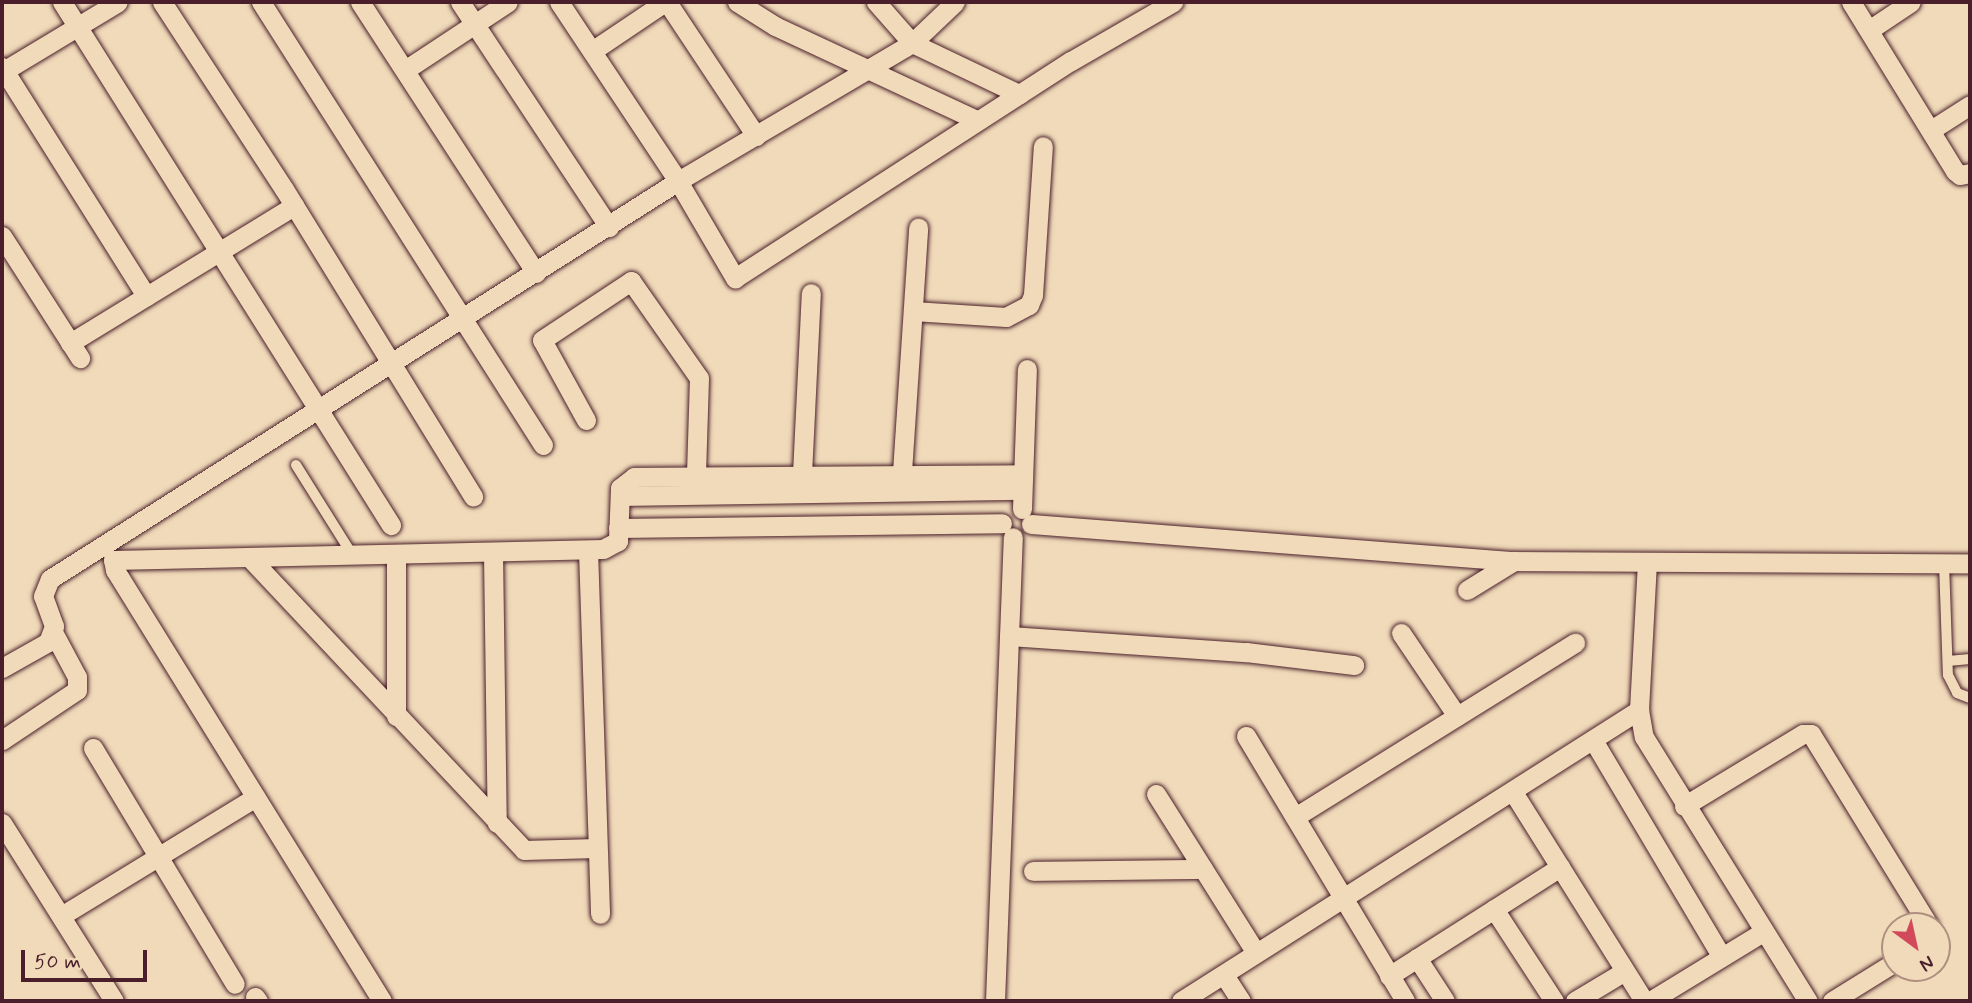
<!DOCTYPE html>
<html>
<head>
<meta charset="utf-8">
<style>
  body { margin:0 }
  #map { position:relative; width:1972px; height:1003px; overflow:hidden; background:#f0dab9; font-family:Mynerve,sans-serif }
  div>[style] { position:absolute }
  .roads { filter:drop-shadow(0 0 2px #4a1f2b) drop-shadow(0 0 2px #4a1f2b) }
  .lane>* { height:10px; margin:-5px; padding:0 5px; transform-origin:5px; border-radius:5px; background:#f0dab9 }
  .street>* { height:19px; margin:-9.5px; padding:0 9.5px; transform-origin:9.5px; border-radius:9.5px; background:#f0dab9 }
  span { translate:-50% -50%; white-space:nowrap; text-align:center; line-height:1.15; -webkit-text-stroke:5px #f0dab9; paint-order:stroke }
  .frame { position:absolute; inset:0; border:4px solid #4a1f2b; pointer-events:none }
  .north { position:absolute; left:1881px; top:912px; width:70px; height:70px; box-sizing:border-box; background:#f0dab9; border:2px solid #ae8f80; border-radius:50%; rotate:147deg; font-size:19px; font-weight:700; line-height:28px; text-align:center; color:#4a1f2b }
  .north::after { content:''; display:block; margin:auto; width:24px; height:32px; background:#d1495b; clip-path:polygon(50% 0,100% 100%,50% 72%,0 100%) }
  .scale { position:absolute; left:21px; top:950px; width:126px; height:32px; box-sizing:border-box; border:4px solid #4a1f2b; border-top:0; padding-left:9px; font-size:21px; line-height:24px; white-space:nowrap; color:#4a1f2b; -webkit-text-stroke:5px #f0dab9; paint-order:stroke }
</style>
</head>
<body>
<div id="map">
  <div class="roads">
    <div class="lane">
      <i style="left:296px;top:465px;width:107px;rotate:57.9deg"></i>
      <i style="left:1944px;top:563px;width:112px;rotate:88deg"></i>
      <i style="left:1948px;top:675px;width:20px;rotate:63deg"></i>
      <i style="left:1957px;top:693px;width:14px;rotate:21deg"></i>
      <i style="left:1948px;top:661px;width:22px;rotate:-5deg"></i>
    </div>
    <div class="street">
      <i style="left:62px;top:2px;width:618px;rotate:57.83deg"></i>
      <i style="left:162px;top:2px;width:223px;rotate:56.9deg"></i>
      <i style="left:284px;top:189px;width:361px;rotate:58.4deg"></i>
      <i style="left:261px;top:2px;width:525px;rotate:57.52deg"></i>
      <i style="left:360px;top:2px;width:323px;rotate:57deg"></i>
      <i style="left:460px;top:2px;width:270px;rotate:56.5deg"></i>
      <i style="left:559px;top:2px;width:215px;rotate:56.4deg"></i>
      <i style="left:678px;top:181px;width:113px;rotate:59.6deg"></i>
      <i style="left:735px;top:278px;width:400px;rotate:-32.9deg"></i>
      <i style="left:1071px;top:61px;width:118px;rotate:-30deg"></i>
      <i style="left:667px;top:2px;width:161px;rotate:56.4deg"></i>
      <i style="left:737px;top:2px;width:45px;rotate:32.3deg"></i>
      <i style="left:775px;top:26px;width:223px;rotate:25deg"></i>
      <i style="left:876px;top:2px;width:55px;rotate:48.7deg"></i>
      <i style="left:912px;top:43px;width:119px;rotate:25.5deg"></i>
      <i style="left:1851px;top:2px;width:198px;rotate:58.4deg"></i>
      <i style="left:1955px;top:171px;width:6px;rotate:39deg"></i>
      <i style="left:1960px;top:175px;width:10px;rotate:-11deg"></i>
      <i style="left:1869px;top:30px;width:50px;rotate:-33.7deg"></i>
      <i style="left:592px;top:51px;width:88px;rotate:-33.9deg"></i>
      <i style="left:2px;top:67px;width:271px;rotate:57.8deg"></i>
      <i style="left:405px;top:70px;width:123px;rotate:-33.4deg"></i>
      <i style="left:2px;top:72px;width:135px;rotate:-31.1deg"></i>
      <i style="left:1931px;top:130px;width:46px;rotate:-32.7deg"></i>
      <i style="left:2px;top:236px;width:145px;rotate:57.4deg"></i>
      <i style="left:913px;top:311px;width:93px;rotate:3.7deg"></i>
      <i style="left:1006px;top:317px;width:26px;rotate:-28deg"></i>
      <i style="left:1029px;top:305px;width:11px;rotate:-68deg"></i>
      <i style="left:1033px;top:295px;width:149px;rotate:-86.2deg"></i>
      <i style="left:70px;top:343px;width:263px;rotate:-31.5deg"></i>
      <i style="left:586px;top:420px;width:91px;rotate:-118.8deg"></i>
      <i style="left:542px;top:340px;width:107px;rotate:-33.5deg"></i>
      <i style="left:631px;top:281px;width:118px;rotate:55deg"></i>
      <i style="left:699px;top:378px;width:98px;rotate:91.8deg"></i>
      <i style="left:902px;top:472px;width:245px;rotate:-86.2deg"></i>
      <i style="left:802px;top:474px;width:181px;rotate:-87.2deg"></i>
      <i style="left:620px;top:496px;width:402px;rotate:-0.9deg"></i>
      <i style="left:1022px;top:509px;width:140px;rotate:-88deg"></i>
      <i style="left:1031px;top:524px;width:484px;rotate:4.4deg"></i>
      <i style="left:1514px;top:561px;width:456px;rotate:0.3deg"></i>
      <i style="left:618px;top:528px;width:384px;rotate:-0.7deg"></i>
      <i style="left:588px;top:550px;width:364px;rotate:88.1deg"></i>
      <i style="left:493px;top:553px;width:270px;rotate:89.2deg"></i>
      <i style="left:249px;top:557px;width:402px;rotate:46.8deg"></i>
      <i style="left:524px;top:850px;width:73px;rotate:-1.6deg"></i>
      <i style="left:1647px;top:562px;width:148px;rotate:93.1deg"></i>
      <i style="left:1639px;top:710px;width:27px;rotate:80deg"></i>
      <i style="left:1644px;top:737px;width:311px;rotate:58.2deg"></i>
      <i style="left:1467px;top:590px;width:55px;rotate:-31.7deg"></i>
      <i style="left:1401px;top:633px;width:100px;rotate:56deg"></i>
      <i style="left:1009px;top:636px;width:238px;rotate:3.9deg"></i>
      <i style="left:1246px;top:652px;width:109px;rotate:6.9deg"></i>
      <i style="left:2px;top:668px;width:53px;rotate:-29.5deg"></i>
      <i style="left:48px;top:642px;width:17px;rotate:-69deg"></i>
      <i style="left:54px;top:626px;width:32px;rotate:-110deg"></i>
      <i style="left:43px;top:596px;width:18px;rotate:-68deg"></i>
      <i style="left:50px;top:579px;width:743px;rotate:-32.36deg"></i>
      <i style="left:678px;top:181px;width:272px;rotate:-30.5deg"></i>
      <i style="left:912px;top:43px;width:59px;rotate:-43.6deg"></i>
      <i style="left:396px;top:716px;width:160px;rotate:-90deg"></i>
      <i style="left:1246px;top:736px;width:309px;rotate:59deg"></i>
      <i style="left:2px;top:740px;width:90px;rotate:-33.7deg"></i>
      <i style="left:77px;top:690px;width:13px;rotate:-90deg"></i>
      <i style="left:77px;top:677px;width:51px;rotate:-118.1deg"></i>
      <i style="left:1593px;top:740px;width:252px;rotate:59.3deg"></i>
      <i style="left:93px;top:748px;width:275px;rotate:59deg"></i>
      <i style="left:1513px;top:792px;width:247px;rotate:57.9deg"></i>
      <i style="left:1156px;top:794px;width:188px;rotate:57.8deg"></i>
      <i style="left:1684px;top:806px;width:139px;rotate:-31.2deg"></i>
      <i style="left:1803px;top:734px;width:8px"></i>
      <i style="left:1811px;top:734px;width:225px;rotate:58.4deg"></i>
      <i style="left:1295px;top:817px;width:330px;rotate:-31.9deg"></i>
      <i style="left:2px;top:823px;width:210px;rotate:57.8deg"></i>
      <i style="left:1033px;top:871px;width:170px;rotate:-0.7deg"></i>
      <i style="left:1494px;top:909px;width:110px;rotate:56.9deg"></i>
      <i style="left:61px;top:916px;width:228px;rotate:-31.4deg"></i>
      <i style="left:1417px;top:958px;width:51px;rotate:56.9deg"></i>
      <i style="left:1224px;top:975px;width:31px;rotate:57deg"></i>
      <i style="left:1389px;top:976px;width:203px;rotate:-32.5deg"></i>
      <i style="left:255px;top:997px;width:5px;rotate:53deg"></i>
      <i style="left:382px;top:1001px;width:507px;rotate:-121.78deg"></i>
      <i style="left:115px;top:570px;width:10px;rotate:-101deg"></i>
      <i style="left:113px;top:560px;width:490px;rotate:-1.3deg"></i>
      <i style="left:603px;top:549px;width:17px;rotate:-28deg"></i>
      <i style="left:618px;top:541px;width:53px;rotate:-87.8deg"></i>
      <i style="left:620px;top:488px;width:18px;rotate:-38deg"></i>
      <i style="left:634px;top:477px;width:389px;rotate:-0.4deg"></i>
      <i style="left:995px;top:1001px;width:464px;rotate:-87.8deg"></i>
      <i style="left:1181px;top:1001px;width:543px;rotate:-32.43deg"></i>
      <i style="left:1575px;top:1001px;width:58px;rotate:-31deg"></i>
      <i style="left:1650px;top:1001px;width:132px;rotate:-31.4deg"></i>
      <i style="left:1832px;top:1001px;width:74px;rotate:-31.8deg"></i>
    </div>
  </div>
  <div class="frame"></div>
  <div class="north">N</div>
  <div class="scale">50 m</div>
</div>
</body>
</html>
